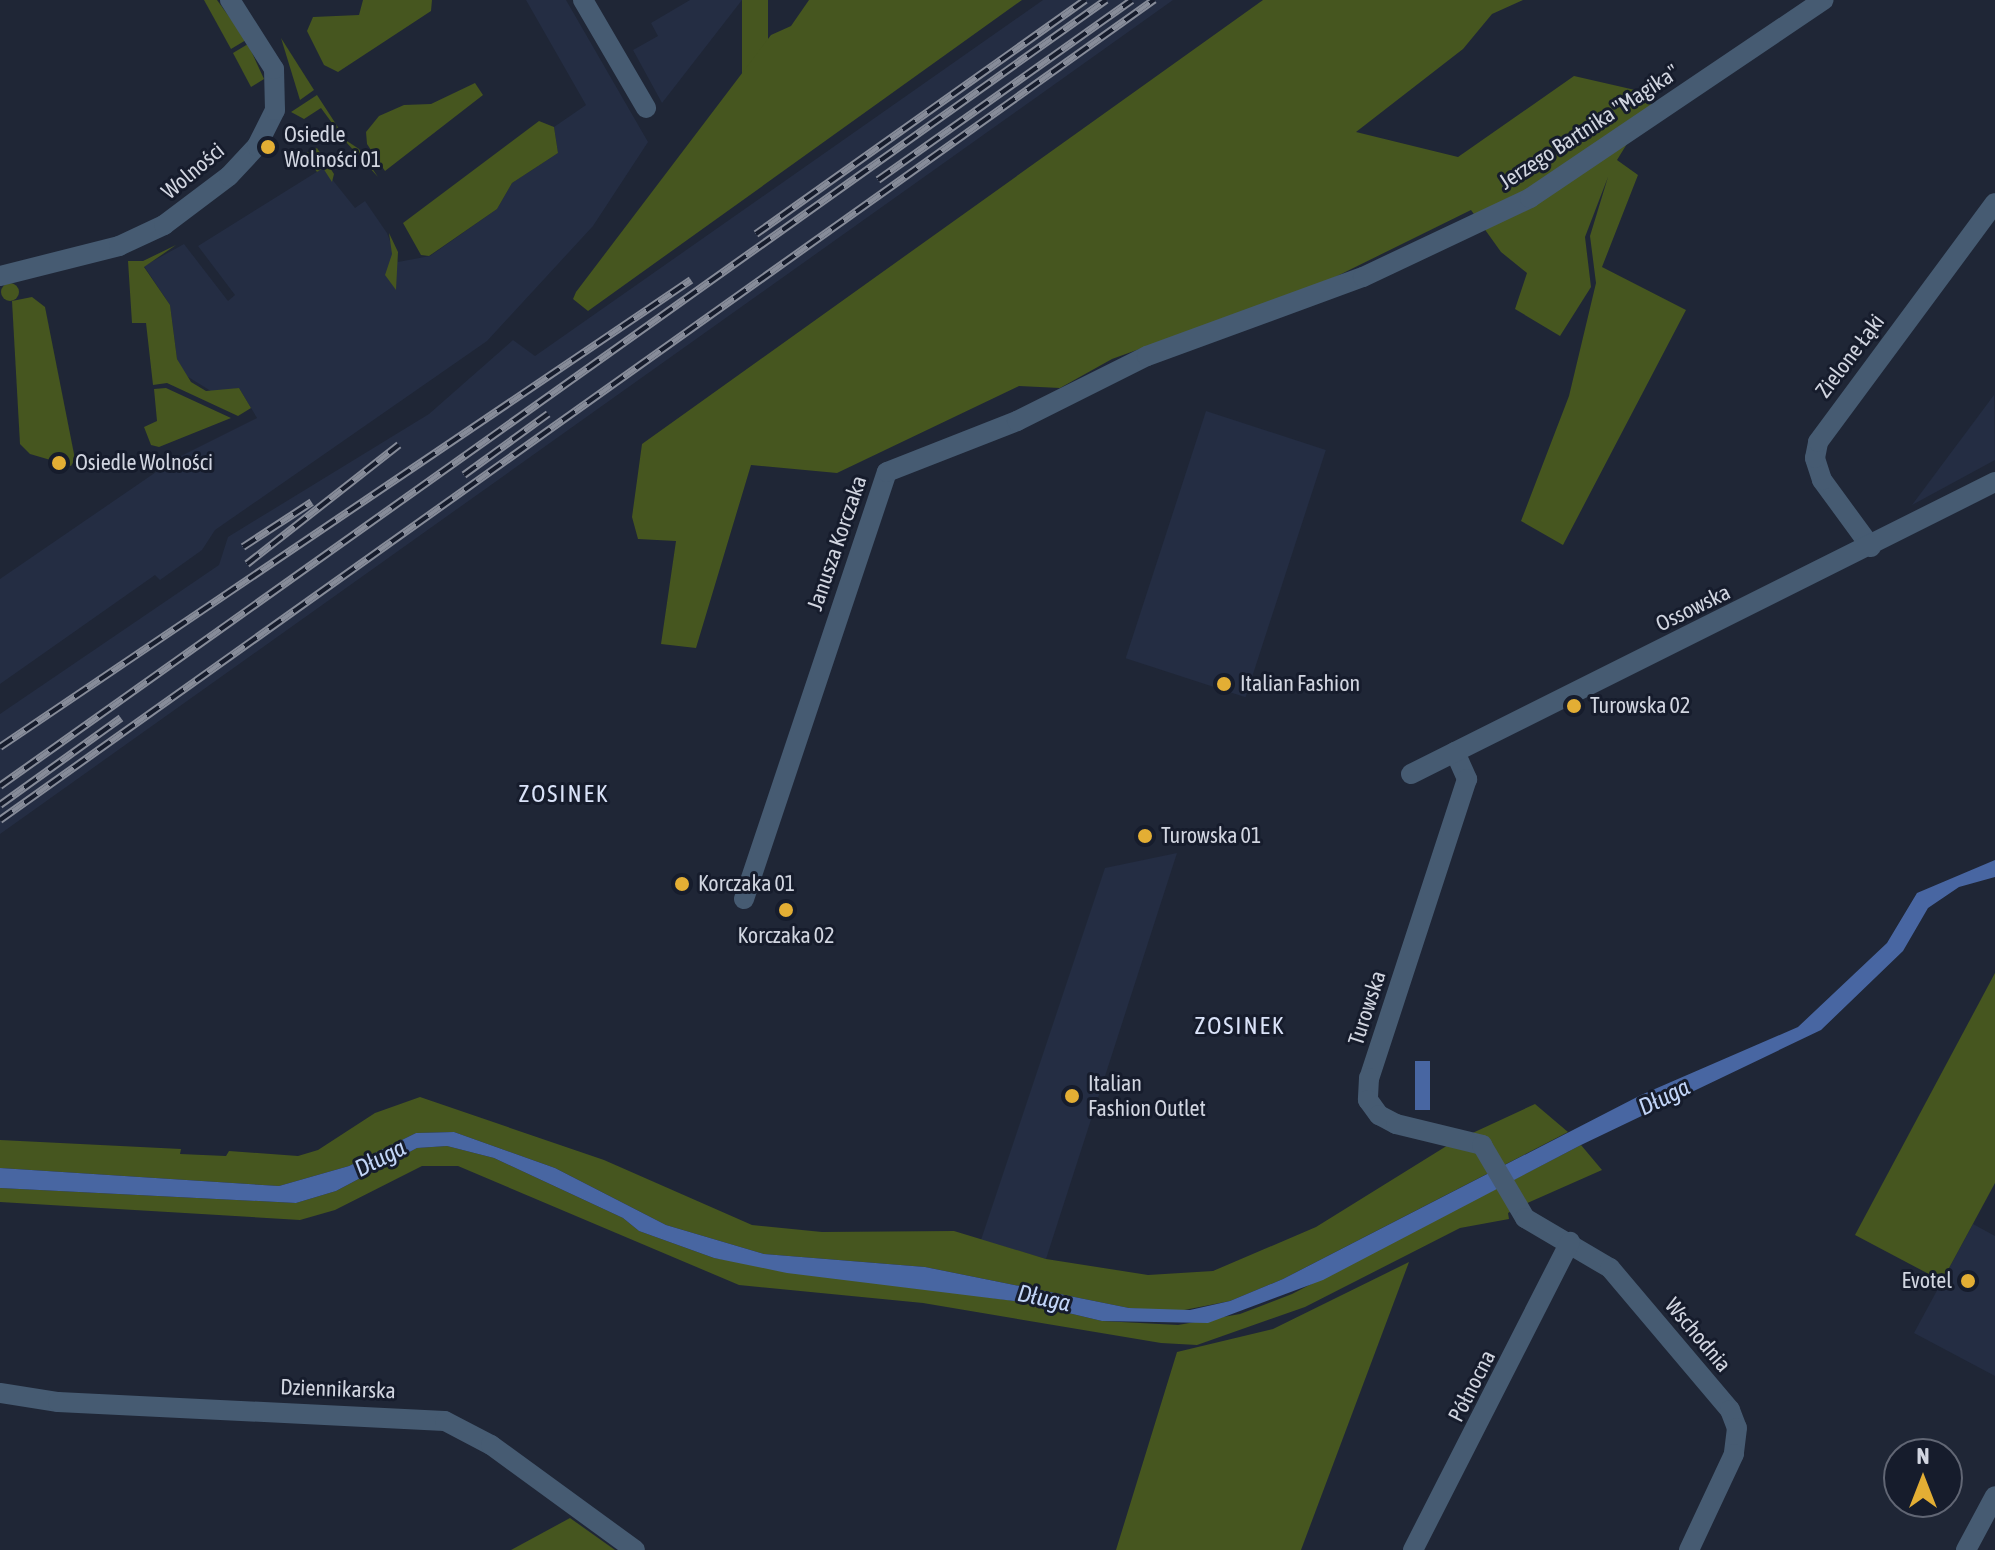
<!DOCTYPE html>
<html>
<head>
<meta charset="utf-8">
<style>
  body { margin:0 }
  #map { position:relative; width:1995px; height:1550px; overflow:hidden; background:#1f2636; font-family:"Asap Condensed",sans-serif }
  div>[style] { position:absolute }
  .built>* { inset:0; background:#242d43; transform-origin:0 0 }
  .green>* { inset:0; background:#46561f; transform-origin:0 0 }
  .round { border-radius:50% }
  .water>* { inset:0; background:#4866a2; transform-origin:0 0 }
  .minor>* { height:20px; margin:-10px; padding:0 10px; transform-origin:10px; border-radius:10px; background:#465b72 }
  .rail>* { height:8px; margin-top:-4px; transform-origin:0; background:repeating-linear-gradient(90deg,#161c2c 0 15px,#878c99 0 30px); box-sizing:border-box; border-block:2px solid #878c99 }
  .dots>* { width:22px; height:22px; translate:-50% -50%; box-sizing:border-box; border:4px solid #161c2c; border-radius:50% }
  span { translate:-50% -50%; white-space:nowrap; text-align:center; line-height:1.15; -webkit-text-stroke:6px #161c2c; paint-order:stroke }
  .street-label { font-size:22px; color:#d1d5e0 }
  .poi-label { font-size:22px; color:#d1d5e0 }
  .left { translate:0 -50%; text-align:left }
  .right { translate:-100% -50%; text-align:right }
  .neighbourhood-label { font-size:24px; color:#dae3f9; letter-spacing:2px }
  .water-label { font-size:24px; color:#c2d5f8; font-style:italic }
  .north { position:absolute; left:1883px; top:1438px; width:80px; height:80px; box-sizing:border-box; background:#161c2c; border:2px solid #616674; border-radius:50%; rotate:0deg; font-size:22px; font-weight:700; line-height:32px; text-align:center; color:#d1d5e0 }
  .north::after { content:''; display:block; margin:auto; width:28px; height:36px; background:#e3ae34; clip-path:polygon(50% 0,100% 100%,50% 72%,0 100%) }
</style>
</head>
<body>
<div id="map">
  <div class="built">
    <i style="clip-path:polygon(526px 0,566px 0,648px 142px,593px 226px,487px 341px,215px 530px,202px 550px,160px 580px,155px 575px,0 684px,0 579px,175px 459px,257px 418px,239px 388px,214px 393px,185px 375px,177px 359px,170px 305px,144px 266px,184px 244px,228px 301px,235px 295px,198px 246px,323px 168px,355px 208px,365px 201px,387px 233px,398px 262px,430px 256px,497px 209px,512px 183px,558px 153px,554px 127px,586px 105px)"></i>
    <i style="clip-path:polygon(690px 0,742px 0,662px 103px,633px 50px,658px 36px,651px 23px)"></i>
    <i style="clip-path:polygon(1043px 0,1173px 0,0 834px,0 714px,219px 565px,228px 537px,429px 414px,513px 340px,535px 356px)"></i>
    <i style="clip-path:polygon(1994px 395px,1995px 460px,1912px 505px)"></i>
    <i style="left:1206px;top:411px;width:126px;height:260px;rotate:18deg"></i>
    <i style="clip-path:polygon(1177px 853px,1046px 1259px,981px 1240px,1105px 868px)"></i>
    <i style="clip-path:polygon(1973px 1224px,1995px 1236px,1995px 1376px,1914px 1333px)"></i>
  </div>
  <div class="green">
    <i style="clip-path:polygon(204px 0,217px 0,246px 40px,231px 49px)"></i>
    <i style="clip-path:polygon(363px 0,432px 0,431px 11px,338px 72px,324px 65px,307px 31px,313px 17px,359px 15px)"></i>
    <i style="left:742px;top:0;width:26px;height:130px"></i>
    <i style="clip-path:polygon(809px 0,1022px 0,588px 311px,573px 299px,576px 292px,771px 35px,791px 26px)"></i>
    <i style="clip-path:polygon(1263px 0,1523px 0,1492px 14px,1463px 49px,1356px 132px,1458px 157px,1574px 76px,1657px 95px,1617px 160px,1638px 175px,1602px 267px,1686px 310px,1563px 545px,1521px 521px,1569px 396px,1596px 283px,1590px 236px,1608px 177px,1585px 237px,1591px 287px,1560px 336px,1515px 309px,1527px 273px,1501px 252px,1471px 210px,1329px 280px,1112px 359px,1060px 388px,1019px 386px,837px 473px,751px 465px,696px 648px,661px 644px,676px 541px,638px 539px,632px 517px,642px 444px)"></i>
    <i style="clip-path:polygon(281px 38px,314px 90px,300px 100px)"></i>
    <i style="clip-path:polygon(248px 44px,264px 79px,251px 87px,233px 53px)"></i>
    <i style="clip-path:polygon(475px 83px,483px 95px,385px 171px,367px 144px,366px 132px,379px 116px,404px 105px,431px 104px)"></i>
    <i style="clip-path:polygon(317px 95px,347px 141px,359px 149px,378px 177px,346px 142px,321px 108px,304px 119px,291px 112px)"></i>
    <i style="clip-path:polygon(539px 121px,554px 127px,558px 153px,512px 183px,497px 209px,429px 256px,421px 255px,403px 223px)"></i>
    <i style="clip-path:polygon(317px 148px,334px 174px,332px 182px,323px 168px,317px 172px,304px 154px)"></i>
    <i style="clip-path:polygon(389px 233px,398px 252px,396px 290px,385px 275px,392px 254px)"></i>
    <i style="clip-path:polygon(176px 245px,144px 267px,170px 305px,177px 359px,191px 382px,206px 391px,239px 388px,251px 408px,238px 416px,167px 383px,153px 385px,146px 323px,132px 323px,128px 261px,143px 261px)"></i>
    <i class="round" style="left:1px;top:283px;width:18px;height:18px"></i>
    <i style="clip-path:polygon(32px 297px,45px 307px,75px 459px,71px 466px,30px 454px,20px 444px,12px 301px)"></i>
    <i style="clip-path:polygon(166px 388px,231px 418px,159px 447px,151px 445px,144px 427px,157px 421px,154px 389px)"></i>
    <i style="clip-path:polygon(1995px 973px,1995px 1183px,1942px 1281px,1855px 1235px)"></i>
    <i style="clip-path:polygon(420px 1097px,604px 1160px,752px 1225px,822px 1232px,954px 1231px,1046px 1259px,1148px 1275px,1213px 1271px,1316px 1227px,1453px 1142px,1535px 1104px,1568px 1132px,1283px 1279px,1230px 1301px,1174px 1312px,1129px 1308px,925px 1267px,764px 1254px,666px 1225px,555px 1168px,454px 1132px,416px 1133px,349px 1166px,279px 1186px,0 1168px,0 1140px,181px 1149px,180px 1154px,226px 1156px,229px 1151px,298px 1156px,318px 1150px,375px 1113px)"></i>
    <i style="clip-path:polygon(1581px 1145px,1602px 1170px,1523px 1205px,1508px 1213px,1509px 1219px,1460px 1228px,1305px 1307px,1197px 1345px,1161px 1343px,923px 1303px,739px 1285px,458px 1166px,422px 1166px,335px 1210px,300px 1220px,0 1202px,0 1188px,296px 1203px,336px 1191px,417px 1148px,447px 1146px,494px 1158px,623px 1218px,639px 1231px,714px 1258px,1022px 1302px,1102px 1321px,1178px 1325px,1240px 1314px,1292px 1294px)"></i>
    <i style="clip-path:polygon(1409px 1262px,1301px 1550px,1116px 1550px,1177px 1352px,1273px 1329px)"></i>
    <i style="clip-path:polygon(570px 1518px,615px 1550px,511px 1550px)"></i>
  </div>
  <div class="water">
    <i style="clip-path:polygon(1995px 860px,1995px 877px,1959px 887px,1928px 908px,1903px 951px,1821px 1030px,1581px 1145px,1323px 1280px,1208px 1323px,1102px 1321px,1022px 1302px,787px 1273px,714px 1258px,639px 1231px,623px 1218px,494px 1158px,447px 1146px,417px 1148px,336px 1191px,296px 1203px,0 1188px,0 1168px,279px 1186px,349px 1166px,416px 1133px,454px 1132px,555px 1168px,666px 1225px,764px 1254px,925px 1267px,1129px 1308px,1190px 1310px,1230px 1301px,1283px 1279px,1641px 1095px,1798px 1027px,1887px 943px,1917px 893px)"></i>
    <i style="left:1415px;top:1061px;width:15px;height:49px"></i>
  </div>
  <div class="minor">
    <i style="left:583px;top:0;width:125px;rotate:59.7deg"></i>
    <i style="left:0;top:276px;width:123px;rotate:-14.1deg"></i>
    <i style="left:119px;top:246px;width:50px;rotate:-25deg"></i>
    <i style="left:164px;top:225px;width:81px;rotate:-37deg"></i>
    <i style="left:229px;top:176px;width:41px;rotate:-47deg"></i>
    <i style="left:257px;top:146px;width:40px;rotate:-63.4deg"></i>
    <i style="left:275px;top:110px;width:41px;rotate:-91.4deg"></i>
    <i style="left:274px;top:69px;width:82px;rotate:-122.5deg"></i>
    <i style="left:1871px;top:547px;width:83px;rotate:-126.2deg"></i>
    <i style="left:1822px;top:480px;width:23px;rotate:-108deg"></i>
    <i style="left:1815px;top:458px;width:16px;rotate:-79deg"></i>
    <i style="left:1818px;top:442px;width:297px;rotate:-53.5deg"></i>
    <i style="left:1455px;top:752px;width:30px;rotate:66deg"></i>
    <i style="left:1467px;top:779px;width:315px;rotate:108.1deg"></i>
    <i style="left:1369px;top:1078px;width:22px;rotate:93deg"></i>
    <i style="left:1368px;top:1100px;width:19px;rotate:54deg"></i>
    <i style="left:1379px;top:1115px;width:19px;rotate:28deg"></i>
    <i style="left:1396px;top:1124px;width:89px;rotate:13.7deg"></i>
    <i style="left:1482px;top:1145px;width:85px;rotate:59.5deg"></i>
    <i style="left:1525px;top:1218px;width:99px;rotate:30.5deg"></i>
    <i style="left:1610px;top:1268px;width:186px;rotate:49.8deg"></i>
    <i style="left:1730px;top:1410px;width:19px;rotate:69deg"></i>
    <i style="left:1737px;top:1428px;width:26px;rotate:97deg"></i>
    <i style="left:1734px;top:1454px;width:106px;rotate:115.1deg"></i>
    <i style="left:1411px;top:774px;width:653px;rotate:-26.57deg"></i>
    <i style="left:744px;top:899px;width:450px;rotate:-71.5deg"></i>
    <i style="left:887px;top:472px;width:140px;rotate:-21.4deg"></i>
    <i style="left:1017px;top:421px;width:145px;rotate:-26.6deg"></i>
    <i style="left:1147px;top:356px;width:230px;rotate:-20.1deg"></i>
    <i style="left:1363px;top:277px;width:185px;rotate:-25.3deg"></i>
    <i style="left:1530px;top:198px;width:354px;rotate:-34deg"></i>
    <i style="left:0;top:1393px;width:59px;rotate:8.8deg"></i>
    <i style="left:58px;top:1402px;width:387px;rotate:2.8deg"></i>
    <i style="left:445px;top:1421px;width:52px;rotate:27.6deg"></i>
    <i style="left:491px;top:1445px;width:178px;rotate:36.1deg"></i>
    <i style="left:1413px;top:1550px;width:346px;rotate:-63deg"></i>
    <i style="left:1966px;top:1550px;width:61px;rotate:-61.8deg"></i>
  </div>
  <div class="rail">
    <i style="left:878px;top:180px;width:311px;rotate:-35.3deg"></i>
    <i style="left:756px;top:234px;width:404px;rotate:-35.4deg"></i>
    <i style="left:464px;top:475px;width:104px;rotate:-36deg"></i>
    <i style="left:243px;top:547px;width:82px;rotate:-33.1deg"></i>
    <i style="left:247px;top:564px;width:193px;rotate:-38.1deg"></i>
    <i style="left:0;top:747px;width:834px;rotate:-34.05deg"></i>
    <i style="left:0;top:786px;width:1357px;rotate:-35.4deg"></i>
    <i style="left:0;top:805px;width:149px;rotate:-35.7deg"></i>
    <i style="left:0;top:820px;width:1416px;rotate:-35.4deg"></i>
  </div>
  <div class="dots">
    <i style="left:268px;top:147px;background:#e3ae34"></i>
    <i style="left:59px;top:463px;background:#e3ae34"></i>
    <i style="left:1224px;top:684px;background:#e3ae34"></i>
    <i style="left:1574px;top:706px;background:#e3ae34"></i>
    <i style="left:1145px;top:836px;background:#e3ae34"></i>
    <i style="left:682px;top:884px;background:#e3ae34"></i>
    <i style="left:786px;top:910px;background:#e3ae34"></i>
    <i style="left:1072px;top:1096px;background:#e3ae34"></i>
    <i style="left:1968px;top:1281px;background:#e3ae34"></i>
  </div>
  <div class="street-label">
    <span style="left:1589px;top:127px;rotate:-33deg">Jerzego Bartnika "Magika"</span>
    <span style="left:193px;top:171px;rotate:-40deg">Wolności</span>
    <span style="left:1850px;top:356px;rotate:-53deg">Zielone Łąki</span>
    <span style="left:837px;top:543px;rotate:-71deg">Janusza Korczaka</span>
    <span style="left:1693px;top:608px;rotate:-26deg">Ossowska</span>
    <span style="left:1367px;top:1008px;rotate:-72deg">Turowska</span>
    <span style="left:1698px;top:1335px;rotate:50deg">Wschodnia</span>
    <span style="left:1472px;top:1386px;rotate:-63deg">Północna</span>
    <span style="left:338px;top:1389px;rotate:2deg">Dziennikarska</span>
  </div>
  <div class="poi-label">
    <span class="left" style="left:284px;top:147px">Osiedle<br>Wolności 01</span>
    <span class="left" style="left:75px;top:463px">Osiedle Wolności</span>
    <span class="left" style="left:1240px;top:684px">Italian Fashion</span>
    <span class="left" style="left:1590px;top:706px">Turowska 02</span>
    <span class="left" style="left:1161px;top:836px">Turowska 01</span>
    <span class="left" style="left:698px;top:884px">Korczaka 01</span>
    <span style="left:786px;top:936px">Korczaka 02</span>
    <span class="left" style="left:1088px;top:1096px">Italian<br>Fashion Outlet</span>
    <span class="right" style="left:1952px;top:1281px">Evotel</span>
  </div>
  <div class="neighbourhood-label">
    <span style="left:564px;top:794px">ZOSINEK</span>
    <span style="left:1240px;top:1026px">ZOSINEK</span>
  </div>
  <div class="water-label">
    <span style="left:1664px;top:1097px;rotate:-26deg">Długa</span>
    <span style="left:380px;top:1158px;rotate:-27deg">Długa</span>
    <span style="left:1044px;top:1298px;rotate:12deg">Długa</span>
  </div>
  <div class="north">N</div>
</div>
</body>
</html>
